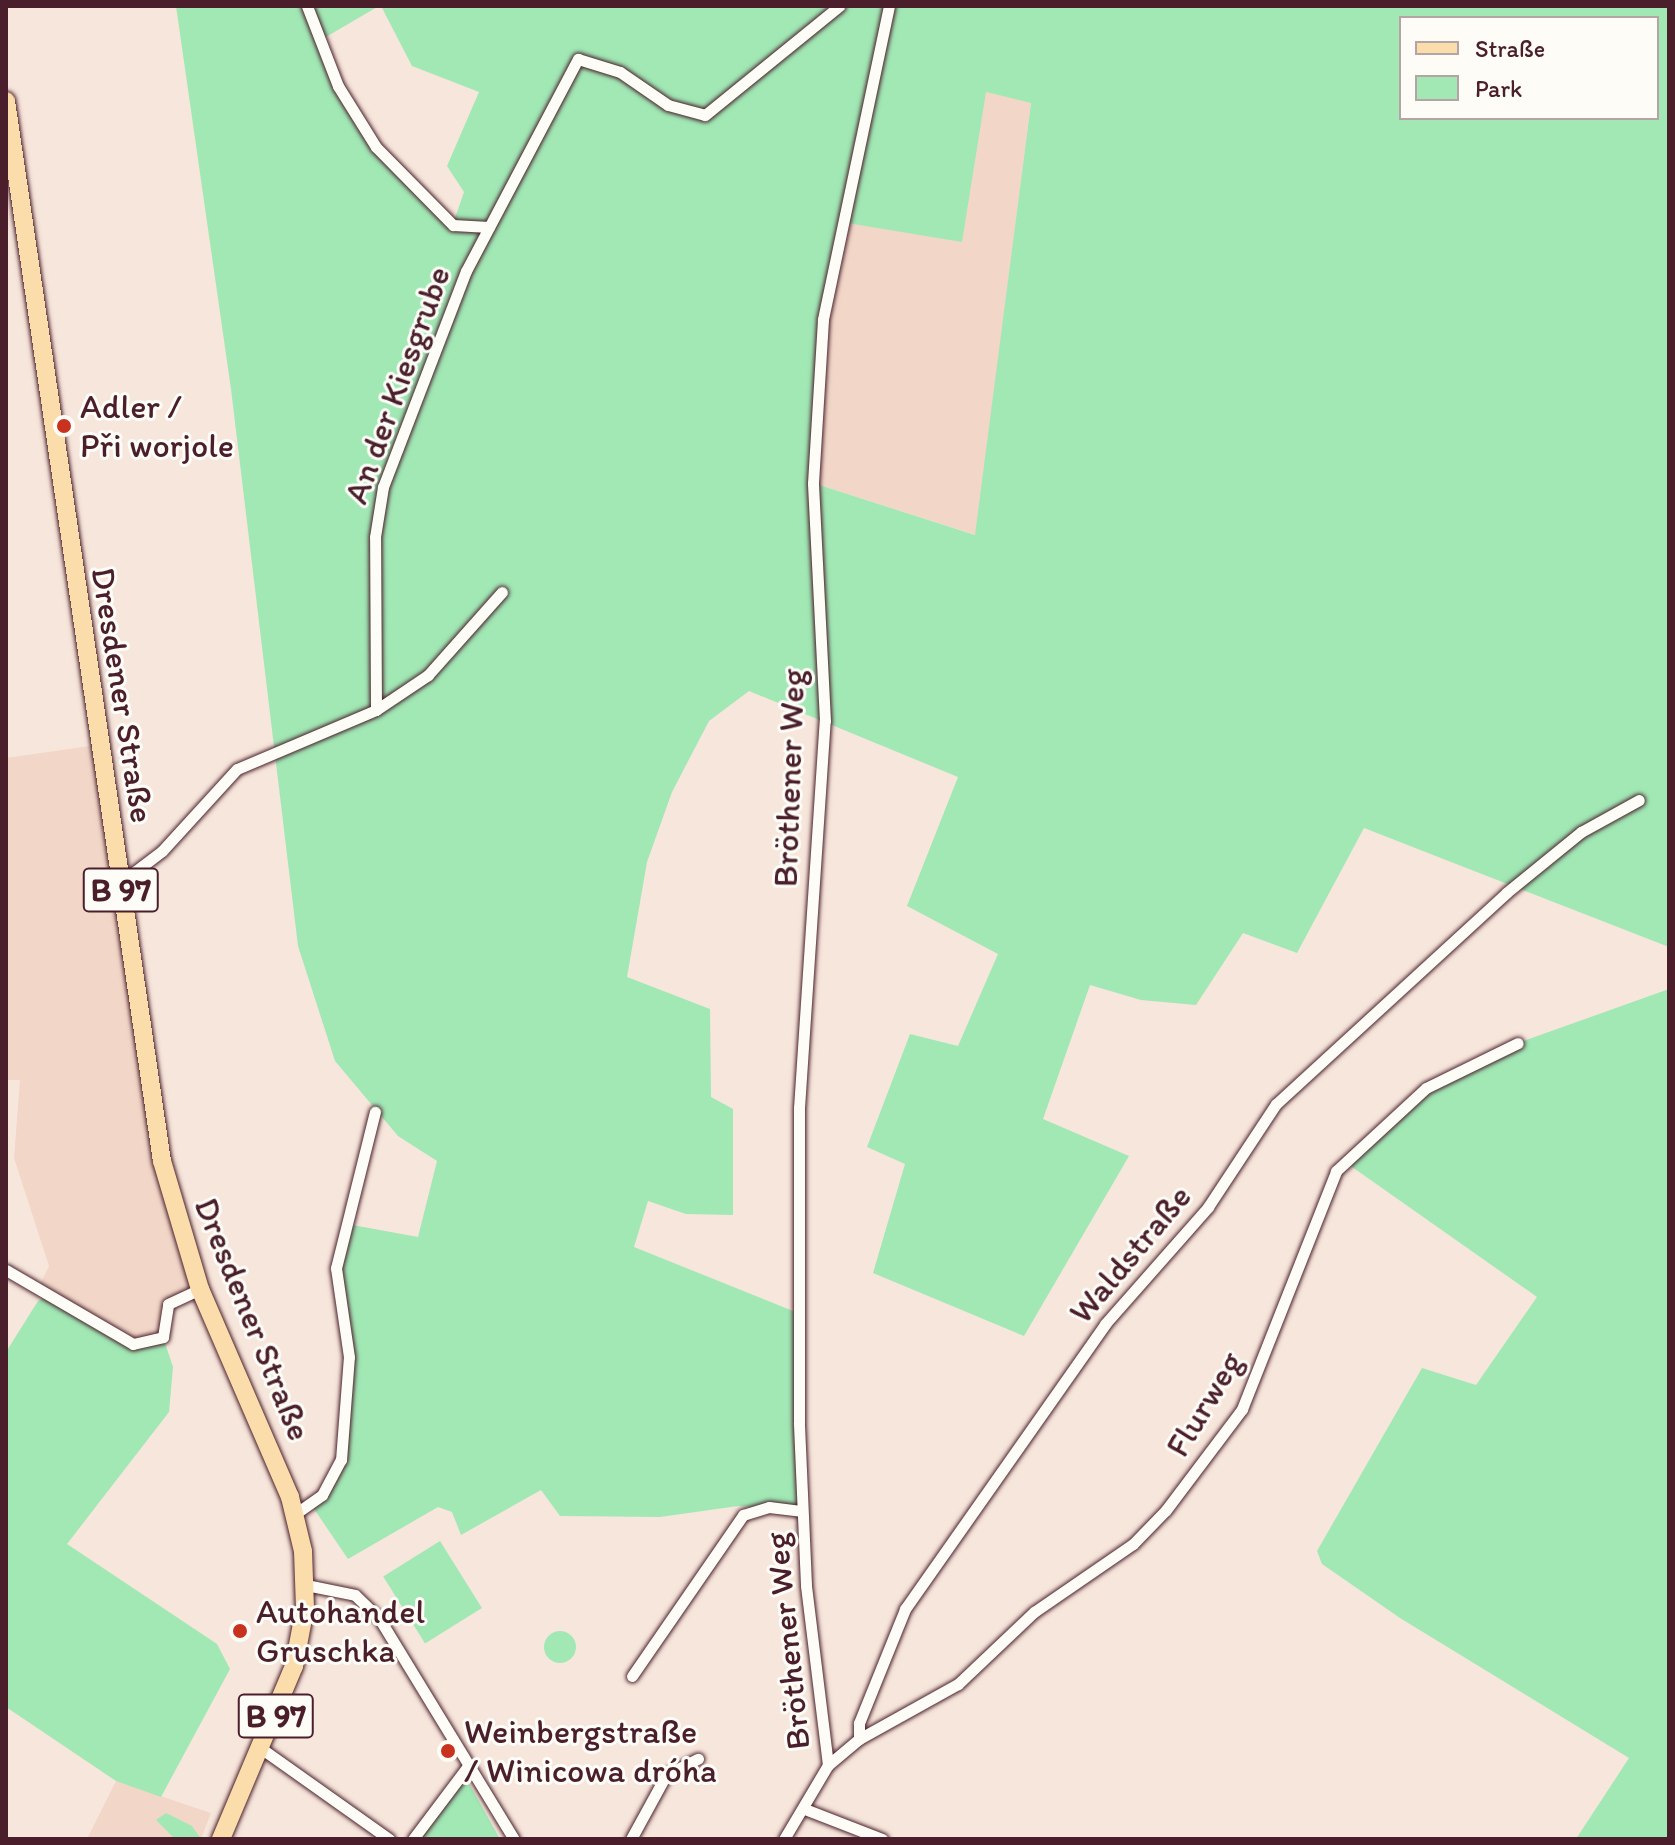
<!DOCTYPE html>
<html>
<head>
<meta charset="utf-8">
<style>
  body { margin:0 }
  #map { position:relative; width:1675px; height:1845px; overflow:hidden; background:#f7e6db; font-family:Itim,sans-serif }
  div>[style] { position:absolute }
  .built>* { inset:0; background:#f2d7c8 }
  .green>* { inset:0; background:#a1e8b5; transform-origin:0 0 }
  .round { border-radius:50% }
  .roads { filter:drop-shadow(0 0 2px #4a1f2b) drop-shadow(0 0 2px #4a1f2b) }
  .street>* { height:11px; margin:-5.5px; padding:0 5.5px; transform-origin:5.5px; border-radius:5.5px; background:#fdfcf7 }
  .primary>* { height:18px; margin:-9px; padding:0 9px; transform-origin:9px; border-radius:9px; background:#faddab }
  .dots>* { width:22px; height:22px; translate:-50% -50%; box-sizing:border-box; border:4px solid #fdfcf7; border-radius:50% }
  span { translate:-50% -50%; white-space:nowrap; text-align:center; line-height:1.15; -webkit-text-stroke:6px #fdfcf7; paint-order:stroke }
  .shield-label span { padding:2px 6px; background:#fdfcf7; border:2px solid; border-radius:6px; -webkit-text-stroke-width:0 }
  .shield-label { font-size:32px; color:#4a1f2b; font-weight:700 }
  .street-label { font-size:34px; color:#4a1f2b }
  .poi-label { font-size:34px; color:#4a1f2b }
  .left { translate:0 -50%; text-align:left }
  .frame { position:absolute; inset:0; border:8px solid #4a1f2b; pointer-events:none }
  .legend { position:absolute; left:1399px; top:16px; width:260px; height:104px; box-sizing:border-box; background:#fdfcf7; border:2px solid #b5a4a5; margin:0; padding:10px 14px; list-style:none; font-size:24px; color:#4a1f2b }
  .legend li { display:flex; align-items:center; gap:16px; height:40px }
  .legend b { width:40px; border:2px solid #b5a4a5 }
</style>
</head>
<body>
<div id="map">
  <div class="built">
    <i style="clip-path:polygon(986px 92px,1031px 102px,976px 535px,813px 483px,823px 319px,841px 222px)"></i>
    <i style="clip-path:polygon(97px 745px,153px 1120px,199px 1289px,168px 1304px,163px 1337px,133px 1344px,38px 1289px,49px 1266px,14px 1158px,20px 1080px,6px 1080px,6px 758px)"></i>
    <i style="clip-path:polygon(116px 1781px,211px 1813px,201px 1839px,87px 1839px)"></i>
  </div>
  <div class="green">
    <i style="clip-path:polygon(evenodd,176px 6px,379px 6px,319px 41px,376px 147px,453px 224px,464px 192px,447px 166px,479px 92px,412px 66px,381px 6px,1669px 6px,1669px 947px,1364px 828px,1297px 953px,1243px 933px,1196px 1005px,1141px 1000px,1090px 985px,1043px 1119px,1129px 1156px,1024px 1336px,873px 1273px,905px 1164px,867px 1147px,910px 1034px,958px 1046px,998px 954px,907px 906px,958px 777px,749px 691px,709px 721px,672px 792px,647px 862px,627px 977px,710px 1009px,711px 1097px,733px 1109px,733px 1215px,686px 1214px,648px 1201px,634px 1247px,798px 1313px,801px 1511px,738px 1506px,660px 1517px,560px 1516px,541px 1490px,461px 1535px,452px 1512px,438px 1507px,348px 1559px,312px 1506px,333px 1482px,349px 1357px,335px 1296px,347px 1224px,418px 1237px,437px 1161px,398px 1136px,335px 1061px,298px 946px,231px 389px,176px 6px,1401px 18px,1657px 18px,1657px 118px,1401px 118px,1401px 18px,176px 6px,986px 92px,1031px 103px,975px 535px,813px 483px,823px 319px,841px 222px,962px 242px,986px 92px)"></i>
    <i style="clip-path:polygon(1669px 989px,1669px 1839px,1576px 1839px,1629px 1758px,1400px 1618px,1322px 1564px,1317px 1551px,1422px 1368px,1476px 1385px,1537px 1297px,1345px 1162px,1426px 1088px,1518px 1043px)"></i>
    <i style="clip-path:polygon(49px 1296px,122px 1340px,163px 1337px,173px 1367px,169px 1412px,67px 1544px,217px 1644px,230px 1669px,161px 1797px,116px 1781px,6px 1707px,6px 1352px,38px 1301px)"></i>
    <i style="left:440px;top:1541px;width:79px;height:67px;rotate:58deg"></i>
    <i class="round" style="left:544px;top:1631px;width:32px;height:32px"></i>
    <i style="clip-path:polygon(466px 1778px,500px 1839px,420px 1839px,453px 1791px)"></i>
    <i style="clip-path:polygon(166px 1813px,192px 1826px,201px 1839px,175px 1839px,156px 1820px)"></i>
  </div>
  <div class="roads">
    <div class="street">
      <i style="left:307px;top:6px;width:86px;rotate:68.8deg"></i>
      <i style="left:338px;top:86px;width:72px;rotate:58.1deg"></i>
      <i style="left:376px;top:147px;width:110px;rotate:45.4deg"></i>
      <i style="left:453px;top:225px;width:36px;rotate:3deg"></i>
      <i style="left:376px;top:710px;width:173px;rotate:-90.3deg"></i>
      <i style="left:375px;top:537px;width:51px;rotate:-80.9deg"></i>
      <i style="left:383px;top:487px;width:231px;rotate:-69deg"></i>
      <i style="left:466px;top:271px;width:240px;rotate:-62.2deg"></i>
      <i style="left:578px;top:59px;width:44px;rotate:17.2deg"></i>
      <i style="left:620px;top:72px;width:58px;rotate:34.5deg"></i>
      <i style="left:668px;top:105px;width:38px;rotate:15deg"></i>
      <i style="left:705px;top:115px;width:173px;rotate:-39.1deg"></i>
      <i style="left:120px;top:883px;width:53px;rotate:-37.3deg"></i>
      <i style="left:162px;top:851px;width:111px;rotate:-47.6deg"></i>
      <i style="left:237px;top:769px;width:151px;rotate:-23deg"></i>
      <i style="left:376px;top:710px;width:63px;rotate:-33.9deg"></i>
      <i style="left:428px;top:675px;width:111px;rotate:-48.3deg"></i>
      <i style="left:6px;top:1270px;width:147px;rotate:30.2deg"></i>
      <i style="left:133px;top:1344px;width:31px;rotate:-13deg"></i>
      <i style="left:163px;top:1337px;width:33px;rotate:-81deg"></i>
      <i style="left:168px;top:1304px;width:35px;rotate:-25deg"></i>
      <i style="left:295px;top:1514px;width:33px;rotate:-35deg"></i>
      <i style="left:322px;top:1495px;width:40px;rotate:-62deg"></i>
      <i style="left:341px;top:1460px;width:103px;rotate:-85.6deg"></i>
      <i style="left:349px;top:1357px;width:90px;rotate:-98.3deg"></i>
      <i style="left:336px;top:1268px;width:161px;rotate:-76deg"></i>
      <i style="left:306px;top:1585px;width:50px;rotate:11.5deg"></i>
      <i style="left:355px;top:1595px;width:33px;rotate:44deg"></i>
      <i style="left:379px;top:1618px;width:259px;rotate:58.6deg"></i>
      <i style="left:632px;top:1676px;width:196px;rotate:-55.4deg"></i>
      <i style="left:743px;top:1515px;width:27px;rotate:-17deg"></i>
      <i style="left:769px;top:1507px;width:32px;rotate:7deg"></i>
      <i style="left:859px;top:1739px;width:113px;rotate:-29.1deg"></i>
      <i style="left:958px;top:1684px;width:105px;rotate:-43.5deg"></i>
      <i style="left:1034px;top:1612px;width:120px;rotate:-34.5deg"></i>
      <i style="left:1133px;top:1544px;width:47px;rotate:-45.9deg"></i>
      <i style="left:1166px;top:1510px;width:126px;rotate:-53deg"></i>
      <i style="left:1242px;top:1409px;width:256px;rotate:-68.4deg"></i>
      <i style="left:1336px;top:1171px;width:122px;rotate:-42.7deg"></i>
      <i style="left:1426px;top:1088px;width:102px;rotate:-26.1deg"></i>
      <i style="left:262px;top:1749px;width:156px;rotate:35.3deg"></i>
      <i style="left:828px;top:1765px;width:181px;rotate:-97deg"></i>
      <i style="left:806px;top:1585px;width:163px;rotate:-92.5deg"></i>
      <i style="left:799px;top:1422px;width:314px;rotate:-90deg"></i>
      <i style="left:799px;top:1108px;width:388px;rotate:-86.2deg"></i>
      <i style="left:825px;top:721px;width:238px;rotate:-92.9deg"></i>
      <i style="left:813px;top:483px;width:164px;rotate:-86.5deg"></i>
      <i style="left:823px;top:319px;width:320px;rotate:-78.1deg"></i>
      <i style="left:805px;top:1809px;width:83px;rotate:21.3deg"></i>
      <i style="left:413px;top:1839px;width:91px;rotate:-53deg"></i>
      <i style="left:631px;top:1839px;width:73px;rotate:-61.3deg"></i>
      <i style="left:666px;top:1775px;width:36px;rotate:-27deg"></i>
      <i style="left:784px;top:1839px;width:86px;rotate:-59.3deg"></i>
      <i style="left:828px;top:1765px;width:40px;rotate:-40deg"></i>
      <i style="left:859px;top:1739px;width:16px;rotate:-90deg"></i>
      <i style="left:859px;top:1723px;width:123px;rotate:-68deg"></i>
      <i style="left:905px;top:1609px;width:348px;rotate:-54.9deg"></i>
      <i style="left:1105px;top:1324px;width:156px;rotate:-48.6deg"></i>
      <i style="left:1208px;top:1207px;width:123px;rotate:-56.6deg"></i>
      <i style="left:1276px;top:1104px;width:312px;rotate:-42.5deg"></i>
      <i style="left:1506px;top:893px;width:97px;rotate:-39.1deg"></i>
      <i style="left:1581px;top:832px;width:66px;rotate:-28.9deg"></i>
    </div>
    <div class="primary">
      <i style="left:6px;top:101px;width:1071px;rotate:81.63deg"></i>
      <i style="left:162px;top:1161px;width:134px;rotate:73.5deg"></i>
      <i style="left:200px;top:1289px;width:227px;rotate:66.6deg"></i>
      <i style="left:290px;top:1497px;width:56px;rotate:76.5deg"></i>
      <i style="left:303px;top:1551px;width:57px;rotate:88deg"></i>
      <i style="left:305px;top:1608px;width:59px;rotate:100.7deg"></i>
      <i style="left:294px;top:1666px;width:188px;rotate:112.9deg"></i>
    </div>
  </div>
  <div class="dots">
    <i style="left:64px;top:426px;background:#c8321e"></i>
    <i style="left:240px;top:1631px;background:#c8321e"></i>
    <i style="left:448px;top:1751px;background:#c8321e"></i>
  </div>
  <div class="shield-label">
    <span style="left:121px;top:890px">B 97</span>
    <span style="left:276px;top:1716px">B 97</span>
  </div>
  <div class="street-label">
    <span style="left:397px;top:385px;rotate:-70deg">An der Kiesgrube</span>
    <span style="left:123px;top:695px;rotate:81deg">Dresdener Straße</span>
    <span style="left:789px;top:778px;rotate:-88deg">Bröthener Weg</span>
    <span style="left:1130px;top:1254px;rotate:-50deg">Waldstraße</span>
    <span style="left:253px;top:1319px;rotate:68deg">Dresdener Straße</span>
    <span style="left:1204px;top:1404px;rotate:-59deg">Flurweg</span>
    <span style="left:787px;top:1641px;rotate:-96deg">Bröthener Weg</span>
  </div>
  <div class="poi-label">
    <span class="left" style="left:80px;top:426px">Adler /<br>Při worjole</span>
    <span class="left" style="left:256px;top:1631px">Autohandel<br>Gruschka</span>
    <span class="left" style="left:464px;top:1751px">Weinbergstraße<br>/ Winicowa dróha</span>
  </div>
  <div class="frame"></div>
  <ul class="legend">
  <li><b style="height:10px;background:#faddab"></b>Straße</li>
  <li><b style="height:22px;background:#a1e8b5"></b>Park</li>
  </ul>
</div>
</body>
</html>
